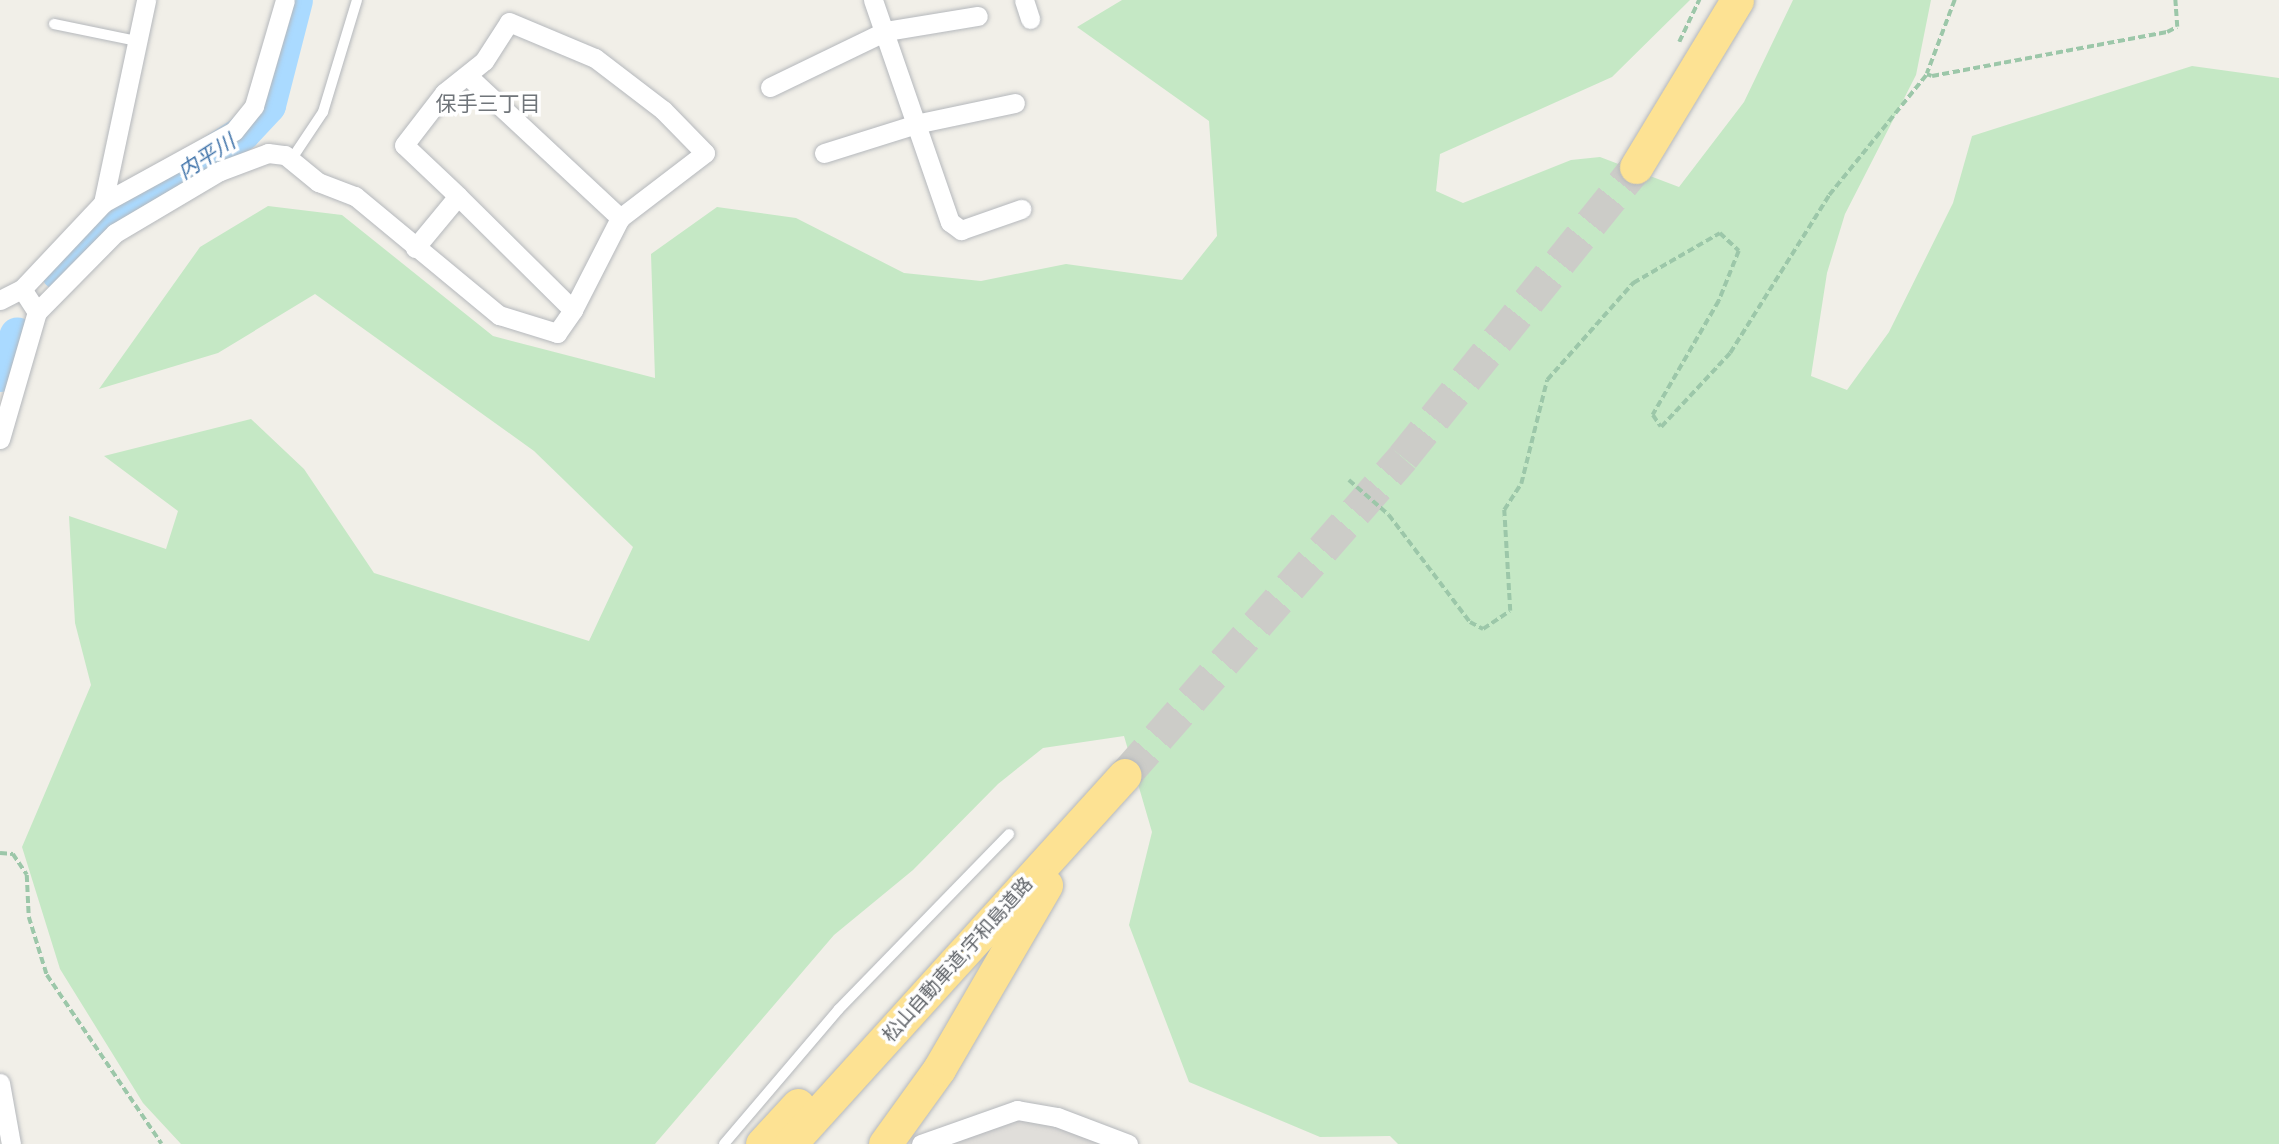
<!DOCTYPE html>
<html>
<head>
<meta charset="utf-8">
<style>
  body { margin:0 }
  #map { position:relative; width:2279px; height:1144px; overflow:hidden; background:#f1efe8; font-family:Commissioner,"Noto Sans JP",sans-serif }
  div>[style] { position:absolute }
  .industrial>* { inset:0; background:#e0deda }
  .green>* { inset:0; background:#c5e8c5 }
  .river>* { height:35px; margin:-17.5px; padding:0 17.5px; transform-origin:17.5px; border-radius:17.5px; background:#aadaff }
  .highway-tunnel>* { height:33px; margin-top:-16.5px; transform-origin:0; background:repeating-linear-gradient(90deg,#ccccc8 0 33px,transparent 0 50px) }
  .path>* { height:3.5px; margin-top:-1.75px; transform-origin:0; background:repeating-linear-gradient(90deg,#9cc7a9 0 7px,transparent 0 10.5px) }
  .roads { filter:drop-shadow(0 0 2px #b5b8bc) drop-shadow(0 0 2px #b5b8bc) }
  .lane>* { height:10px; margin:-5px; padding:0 5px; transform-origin:5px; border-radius:5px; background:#fff }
  .street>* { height:19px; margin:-9.5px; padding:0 9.5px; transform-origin:9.5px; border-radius:9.5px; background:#fff }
  .highway>* { height:33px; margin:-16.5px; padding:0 16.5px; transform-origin:16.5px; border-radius:16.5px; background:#fde293 }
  span { translate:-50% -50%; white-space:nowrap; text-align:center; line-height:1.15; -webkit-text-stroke:7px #fff; paint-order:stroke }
  .street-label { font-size:19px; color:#5f6368 }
  .neighbourhood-label { font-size:21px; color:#70757a }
  .water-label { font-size:21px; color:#4174aa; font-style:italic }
</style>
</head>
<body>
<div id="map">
  <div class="industrial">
    <i style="clip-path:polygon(1014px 1120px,1060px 1125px,1105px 1144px,950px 1144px)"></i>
  </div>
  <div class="green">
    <i style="clip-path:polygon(1122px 0,1690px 0,1612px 77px,1440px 154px,1436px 191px,1463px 203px,1571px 160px,1600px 157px,1679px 187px,1744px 102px,1793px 0,1931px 0,1916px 75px,1845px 214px,1827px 273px,1811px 376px,1847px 390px,1889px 332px,1953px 203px,1972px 136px,2192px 66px,2279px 78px,2279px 1144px,1398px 1144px,1390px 1136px,1320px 1137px,1189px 1082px,1129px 925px,1152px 832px,1124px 736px,1043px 748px,998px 784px,913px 870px,834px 935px,655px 1144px,181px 1144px,143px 1103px,60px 969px,22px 847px,91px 685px,75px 623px,69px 516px,166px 549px,178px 511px,104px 456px,251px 419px,304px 469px,374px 573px,589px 641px,633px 547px,534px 451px,315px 294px,218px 353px,99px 389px,200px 247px,268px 206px,342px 215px,493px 336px,655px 378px,651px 254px,717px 207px,796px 218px,904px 273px,981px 281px,1066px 264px,1182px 280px,1217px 236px,1209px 121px,1077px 27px)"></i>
  </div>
  <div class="river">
    <i style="left:58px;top:272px;width:108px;rotate:-42deg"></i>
    <i style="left:138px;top:200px;width:124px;rotate:-32.8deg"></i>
    <i style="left:242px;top:133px;width:38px;rotate:-47deg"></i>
    <i style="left:268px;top:105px;width:108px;rotate:-75.6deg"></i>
    <i style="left:0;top:374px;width:43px;rotate:-67deg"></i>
  </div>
  <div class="highway-tunnel">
    <i style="left:1125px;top:775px;width:422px;rotate:-48.8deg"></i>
    <i style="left:1403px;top:457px;width:372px;rotate:-51.2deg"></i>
  </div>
  <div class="path">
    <i style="left:1955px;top:0;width:79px;rotate:110.7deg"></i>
    <i style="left:1927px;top:74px;width:5px;rotate:22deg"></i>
    <i style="left:1932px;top:76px;width:239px;rotate:-10.6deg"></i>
    <i style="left:2167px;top:32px;width:11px;rotate:-27deg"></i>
    <i style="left:2177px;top:27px;width:27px;rotate:-94deg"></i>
    <i style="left:1679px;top:42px;width:47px;rotate:-64.5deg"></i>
    <i style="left:1349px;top:480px;width:53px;rotate:41.2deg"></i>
    <i style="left:1389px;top:515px;width:134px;rotate:52.9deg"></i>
    <i style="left:1470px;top:622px;width:15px;rotate:28deg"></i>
    <i style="left:1483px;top:629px;width:32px;rotate:-34deg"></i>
    <i style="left:1510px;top:611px;width:101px;rotate:-93.4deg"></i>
    <i style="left:1504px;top:510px;width:31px;rotate:-57deg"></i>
    <i style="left:1521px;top:484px;width:107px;rotate:-76deg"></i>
    <i style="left:1547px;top:380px;width:130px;rotate:-48.4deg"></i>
    <i style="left:1633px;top:283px;width:100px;rotate:-29.9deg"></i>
    <i style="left:1720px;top:233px;width:26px;rotate:43deg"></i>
    <i style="left:1739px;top:251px;width:54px;rotate:111.8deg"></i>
    <i style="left:1719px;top:301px;width:132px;rotate:120.1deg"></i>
    <i style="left:1653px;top:415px;width:14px;rotate:56deg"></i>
    <i style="left:1661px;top:427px;width:101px;rotate:-47deg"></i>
    <i style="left:1730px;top:353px;width:186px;rotate:-57.9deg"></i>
    <i style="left:1829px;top:195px;width:156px;rotate:-51deg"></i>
    <i style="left:0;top:853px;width:13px;rotate:4deg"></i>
    <i style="left:13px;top:854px;width:25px;rotate:56deg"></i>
    <i style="left:27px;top:875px;width:42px;rotate:87.3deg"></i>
    <i style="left:29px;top:917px;width:61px;rotate:72.8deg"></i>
    <i style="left:47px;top:975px;width:204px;rotate:55.8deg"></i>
  </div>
  <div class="roads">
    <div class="lane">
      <i style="left:54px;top:24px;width:85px;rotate:11.6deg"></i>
      <i style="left:291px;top:160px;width:58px;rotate:-56.3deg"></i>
      <i style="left:323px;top:112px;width:117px;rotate:-73.1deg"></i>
      <i style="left:724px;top:1144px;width:177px;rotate:-49.6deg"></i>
      <i style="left:839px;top:1009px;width:244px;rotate:-45.8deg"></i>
    </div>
    <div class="street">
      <i style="left:873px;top:0;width:235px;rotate:70.9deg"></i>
      <i style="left:950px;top:222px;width:14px;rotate:36deg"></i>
      <i style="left:961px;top:230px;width:64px;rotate:-19.3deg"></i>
      <i style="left:1024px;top:0;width:20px;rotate:72deg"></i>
      <i style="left:469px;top:77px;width:207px;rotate:43deg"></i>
      <i style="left:620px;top:218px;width:103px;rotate:117.1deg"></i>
      <i style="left:770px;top:87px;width:129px;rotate:-25.8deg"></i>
      <i style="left:886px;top:31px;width:93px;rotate:-9.3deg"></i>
      <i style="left:824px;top:153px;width:101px;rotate:-17.4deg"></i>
      <i style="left:920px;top:123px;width:97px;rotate:-11.9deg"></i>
      <i style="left:103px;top:203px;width:149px;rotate:-28.8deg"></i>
      <i style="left:234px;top:131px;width:32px;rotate:-51deg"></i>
      <i style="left:254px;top:106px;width:110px;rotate:-73.7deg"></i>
      <i style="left:415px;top:248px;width:67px;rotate:-50.4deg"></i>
      <i style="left:458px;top:196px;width:74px;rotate:-136.6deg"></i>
      <i style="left:404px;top:145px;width:66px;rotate:-52.4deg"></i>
      <i style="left:444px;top:93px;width:51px;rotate:-38.7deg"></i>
      <i style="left:484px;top:61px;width:46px;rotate:-57.3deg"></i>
      <i style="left:509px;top:22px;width:93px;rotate:22.7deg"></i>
      <i style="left:595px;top:58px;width:86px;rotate:37.4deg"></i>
      <i style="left:663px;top:110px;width:60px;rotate:45.7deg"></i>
      <i style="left:705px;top:153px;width:107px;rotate:142.6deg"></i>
      <i style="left:0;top:300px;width:25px;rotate:-27deg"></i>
      <i style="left:22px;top:289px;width:118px;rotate:-46.7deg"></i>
      <i style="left:103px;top:203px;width:208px;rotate:-78deg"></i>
      <i style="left:37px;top:312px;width:111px;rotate:-45.4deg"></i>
      <i style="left:115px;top:233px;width:122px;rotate:-30.6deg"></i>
      <i style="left:220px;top:171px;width:51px;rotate:-20.6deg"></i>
      <i style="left:268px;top:153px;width:17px;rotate:7deg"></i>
      <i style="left:285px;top:155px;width:43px;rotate:39.3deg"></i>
      <i style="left:318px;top:182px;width:40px;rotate:21deg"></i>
      <i style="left:355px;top:196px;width:187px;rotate:39.6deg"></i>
      <i style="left:499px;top:315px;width:61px;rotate:17.2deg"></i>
      <i style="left:557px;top:333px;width:28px;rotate:-55deg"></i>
      <i style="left:573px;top:310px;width:162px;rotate:-135.3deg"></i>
      <i style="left:0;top:439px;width:132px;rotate:-73.8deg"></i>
      <i style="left:37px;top:312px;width:27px;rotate:-123deg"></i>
      <i style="left:0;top:1083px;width:62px;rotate:79.8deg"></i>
      <i style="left:921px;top:1144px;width:102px;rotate:-19.5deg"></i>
      <i style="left:1017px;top:1110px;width:41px;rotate:9.9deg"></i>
      <i style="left:1057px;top:1117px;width:76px;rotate:20.8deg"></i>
    </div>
    <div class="highway">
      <i style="left:1636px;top:167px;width:195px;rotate:-58.8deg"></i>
      <i style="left:762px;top:1144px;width:53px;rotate:-47.3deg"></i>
      <i style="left:790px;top:1144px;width:498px;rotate:-47.8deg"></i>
      <i style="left:885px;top:1144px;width:92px;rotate:-54.2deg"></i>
      <i style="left:939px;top:1069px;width:213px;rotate:-59.8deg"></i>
    </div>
  </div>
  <div class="street-label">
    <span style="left:957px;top:959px;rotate:-48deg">松山自動車道;宇和島道路</span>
  </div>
  <div class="neighbourhood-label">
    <span style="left:488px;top:103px">保手三丁目</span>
  </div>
  <div class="water-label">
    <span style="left:206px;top:156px;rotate:-33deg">内平川</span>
  </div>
</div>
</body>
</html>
